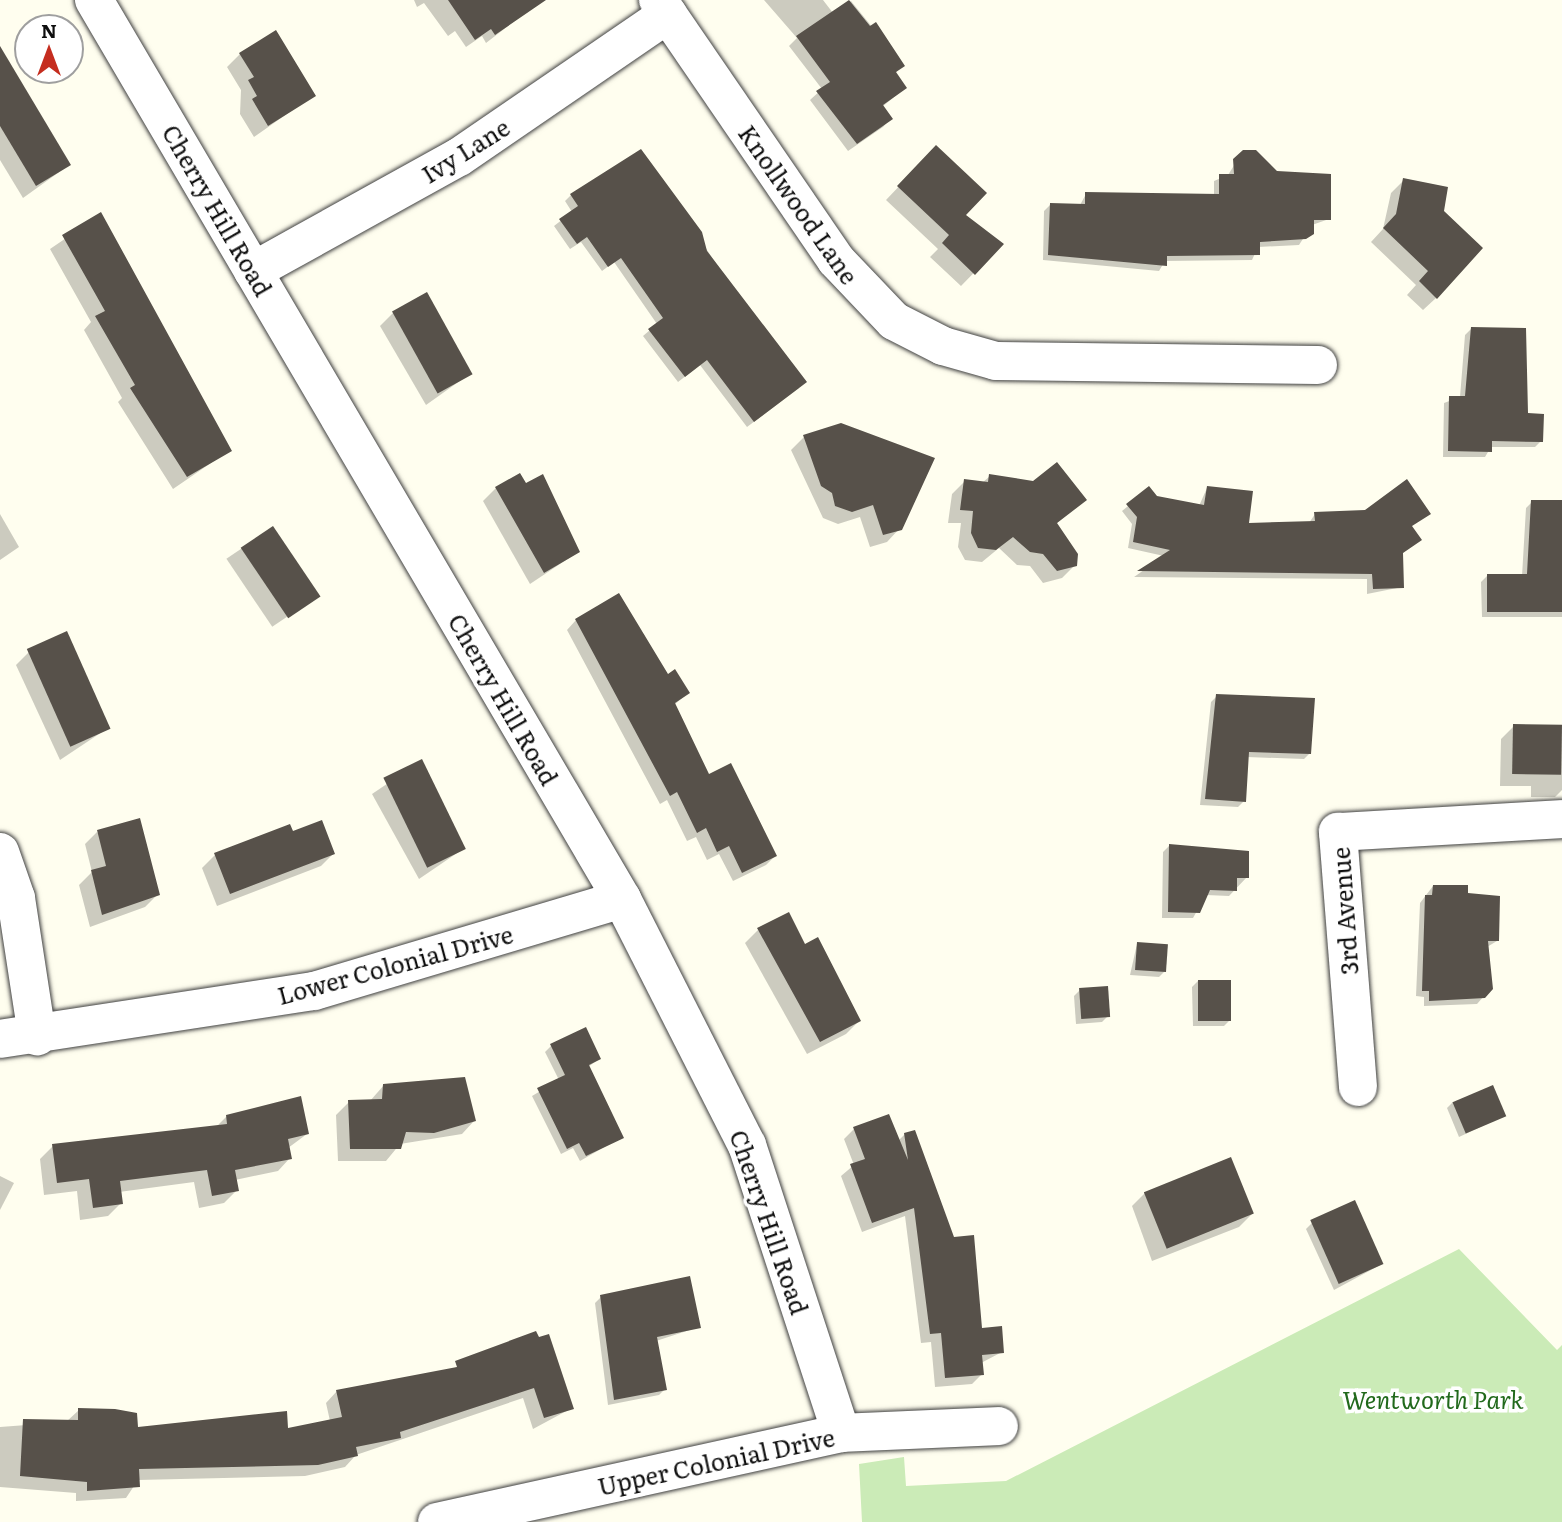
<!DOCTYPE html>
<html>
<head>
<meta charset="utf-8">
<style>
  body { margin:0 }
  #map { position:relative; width:1562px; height:1522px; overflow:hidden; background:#fffeef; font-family:Literata,serif }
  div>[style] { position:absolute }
  .green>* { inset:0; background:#cbebb7 }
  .shadow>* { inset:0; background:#0003; transform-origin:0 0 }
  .building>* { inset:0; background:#57514a; transform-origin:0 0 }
  .roads { filter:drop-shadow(0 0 2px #414141) drop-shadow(0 0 2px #414141) }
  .minor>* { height:38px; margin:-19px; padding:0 19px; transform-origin:19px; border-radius:19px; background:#fff }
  span { translate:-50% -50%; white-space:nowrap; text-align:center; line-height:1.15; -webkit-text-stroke:7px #fff; paint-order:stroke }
  .street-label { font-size:24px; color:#0e0e0e }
  .park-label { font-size:24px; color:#21691b; font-style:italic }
  .north { position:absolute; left:14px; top:14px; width:70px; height:70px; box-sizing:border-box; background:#fff; border:2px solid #9f9f9f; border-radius:50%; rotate:0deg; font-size:19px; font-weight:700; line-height:28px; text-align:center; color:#0e0e0e }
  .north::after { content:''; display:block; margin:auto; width:24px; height:32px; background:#c52d1f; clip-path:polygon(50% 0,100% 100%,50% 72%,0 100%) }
</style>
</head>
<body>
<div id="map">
  <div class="green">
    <i style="clip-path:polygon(1459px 1249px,1557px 1350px,1562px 1345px,1562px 1522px,862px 1522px,859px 1464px,904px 1457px,906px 1486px,1006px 1481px)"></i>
  </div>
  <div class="shadow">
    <i style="clip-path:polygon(414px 0,517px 0,526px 12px,486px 43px,482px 36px,466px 47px,455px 31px,448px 36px,424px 3px,417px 7px)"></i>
    <i style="clip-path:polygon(764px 0,823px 0,833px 13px,851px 1px,903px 65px,895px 73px,905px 88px,882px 107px,890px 119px,883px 127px,848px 151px,810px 100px,822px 89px,789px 46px,797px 38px)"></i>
    <i style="clip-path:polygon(240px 54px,314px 95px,254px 137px,240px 114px,241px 90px,227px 67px)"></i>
    <i style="clip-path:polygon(0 69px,69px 165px,23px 198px,0 160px)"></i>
    <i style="clip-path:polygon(641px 151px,799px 388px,747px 427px,700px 365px,678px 382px,643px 336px,657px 324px,614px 262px,602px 271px,581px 242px,570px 249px,554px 226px,572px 212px,565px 201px,571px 195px)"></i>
    <i style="clip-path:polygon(1243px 151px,1329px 219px,1312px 225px,1299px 245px,1258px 247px,1252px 260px,1165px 261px,1159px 271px,1043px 260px,1044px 211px,1050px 205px,1080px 205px,1086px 194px,1214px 196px,1214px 181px,1228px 175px)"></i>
    <i style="clip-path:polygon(924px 160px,963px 215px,1002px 244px,961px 286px,930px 257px,938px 249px,886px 200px)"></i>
    <i style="clip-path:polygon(1404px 180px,1436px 298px,1423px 310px,1407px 295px,1416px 285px,1371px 242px,1383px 229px,1391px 193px)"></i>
    <i style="clip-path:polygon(100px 215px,230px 450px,173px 489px,118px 402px,122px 398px,84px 330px,91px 322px,50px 249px)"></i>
    <i style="clip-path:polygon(393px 313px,471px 373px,426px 405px,380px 326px)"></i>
    <i style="clip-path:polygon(1471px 329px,1541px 441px,1535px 447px,1491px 447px,1485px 457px,1443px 457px,1444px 403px,1460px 397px,1465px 335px)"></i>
    <i style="clip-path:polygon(841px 424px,900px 528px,887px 542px,870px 547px,860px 517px,838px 524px,823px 518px,791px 450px,804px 437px)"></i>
    <i style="clip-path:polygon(990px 476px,1084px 500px,1056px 524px,1075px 565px,1062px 578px,1043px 583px,1030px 566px,1017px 565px,999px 548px,982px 562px,965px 560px,958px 547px,961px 523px,948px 523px,952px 494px,965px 481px,982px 483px)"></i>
    <i style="clip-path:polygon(496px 488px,578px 552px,530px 584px,483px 501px)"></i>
    <i style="clip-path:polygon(1207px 488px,1247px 525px,1309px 523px,1315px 514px,1401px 554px,1402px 587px,1367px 594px,1367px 579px,1134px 577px,1164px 556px,1128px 548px,1132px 524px,1122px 511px,1149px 489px,1156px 497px,1199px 506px)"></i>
    <i style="clip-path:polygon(1532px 502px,1562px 502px,1562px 617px,1482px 617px,1481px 582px,1487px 576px,1522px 576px,1526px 508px)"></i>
    <i style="clip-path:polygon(0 514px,19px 547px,0 560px)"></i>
    <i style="left:272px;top:528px;width:82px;height:55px;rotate:56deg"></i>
    <i style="clip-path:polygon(576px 620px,688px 693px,674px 705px,708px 776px,775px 856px,766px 865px,733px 881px,719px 854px,707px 860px,696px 837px,687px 841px,667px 800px,660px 804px,567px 630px)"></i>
    <i style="clip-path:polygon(29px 652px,108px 728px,60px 760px,16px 665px)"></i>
    <i style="clip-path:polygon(1217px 696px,1310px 753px,1304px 759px,1247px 757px,1244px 801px,1238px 807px,1200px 805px,1211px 702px)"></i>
    <i style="clip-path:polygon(1514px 726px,1562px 726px,1562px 790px,1555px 797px,1531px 797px,1531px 786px,1500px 786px,1501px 739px)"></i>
    <i style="clip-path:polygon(421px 761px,463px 849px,419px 879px,372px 794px)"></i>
    <i style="clip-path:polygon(97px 832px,158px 894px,145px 907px,90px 927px,79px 885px,92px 872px,85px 844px)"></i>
    <i style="clip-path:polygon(1169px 846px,1247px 877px,1229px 896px,1206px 895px,1193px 918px,1162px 918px,1163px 852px)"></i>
    <i style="clip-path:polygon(333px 854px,321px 866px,217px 906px,202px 868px,215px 855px)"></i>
    <i style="clip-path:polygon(1433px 886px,1466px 895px,1497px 941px,1487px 947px,1491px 988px,1477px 1004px,1424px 1006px,1424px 997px,1416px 996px,1420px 903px)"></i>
    <i style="clip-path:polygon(758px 930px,859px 1021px,846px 1034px,807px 1054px,745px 943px)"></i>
    <i style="clip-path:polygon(1137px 944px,1165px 971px,1159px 977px,1130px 975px)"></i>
    <i style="clip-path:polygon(1198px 981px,1230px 1020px,1224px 1026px,1193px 1026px,1192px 987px)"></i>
    <i style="clip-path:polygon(1080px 990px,1108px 1016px,1102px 1022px,1076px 1024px,1074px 996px)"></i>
    <i style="clip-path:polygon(551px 1046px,599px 1059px,588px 1067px,622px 1137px,580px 1161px,573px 1148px,561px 1154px,532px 1096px,559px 1080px,545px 1052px)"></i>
    <i style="clip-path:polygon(384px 1085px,474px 1121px,462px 1134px,400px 1144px,386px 1161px,338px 1161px,336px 1115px,349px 1102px,370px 1101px)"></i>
    <i style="clip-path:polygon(1453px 1102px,1504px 1116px,1459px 1137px,1447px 1108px)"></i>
    <i style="clip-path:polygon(226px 1117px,307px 1134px,288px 1148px,290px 1158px,278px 1171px,235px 1180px,237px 1190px,224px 1203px,199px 1208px,194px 1182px,119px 1192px,121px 1203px,108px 1216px,80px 1220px,77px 1191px,44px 1195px,40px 1159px,53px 1146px,216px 1127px)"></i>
    <i style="clip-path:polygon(854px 1129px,898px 1141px,905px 1134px,980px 1330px,1002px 1352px,981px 1363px,982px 1374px,972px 1384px,935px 1387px,931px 1342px,921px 1343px,905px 1216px,862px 1232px,841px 1176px,854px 1165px,844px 1139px)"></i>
    <i style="clip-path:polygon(0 1176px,14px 1183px,0 1210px)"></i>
    <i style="clip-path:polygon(1145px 1193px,1252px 1214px,1239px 1227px,1152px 1261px,1132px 1206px)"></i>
    <i style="clip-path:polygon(1312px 1223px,1382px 1264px,1334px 1290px,1306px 1229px)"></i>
    <i style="clip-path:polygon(601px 1297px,699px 1327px,656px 1341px,665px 1389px,659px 1395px,608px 1405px,595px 1303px)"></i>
    <i style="clip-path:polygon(535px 1333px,572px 1408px,533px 1429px,523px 1398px,356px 1455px,345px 1467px,305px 1476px,138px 1480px,126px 1498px,76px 1501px,76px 1493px,0 1487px,0 1427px,66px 1422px,79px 1410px,136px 1428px,286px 1430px,330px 1421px,326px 1403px,337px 1391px,448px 1371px)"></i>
  </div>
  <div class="building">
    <i style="clip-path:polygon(448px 0,546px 0,495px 35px,491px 29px,475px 40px)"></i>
    <i style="clip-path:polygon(849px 0,870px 26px,876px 22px,905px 66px,896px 72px,907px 88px,883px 105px,893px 119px,857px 144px,816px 91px,830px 82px,796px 36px)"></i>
    <i style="clip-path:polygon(276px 30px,316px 96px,268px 126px,252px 99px,257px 96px,248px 80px,254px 77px,239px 53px)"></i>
    <i style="clip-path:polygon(0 46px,71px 165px,36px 186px,0 126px)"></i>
    <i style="clip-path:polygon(936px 145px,987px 193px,966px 215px,1004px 244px,975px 275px,942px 243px,949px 235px,897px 186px)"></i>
    <i style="clip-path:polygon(641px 149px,702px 232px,707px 251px,807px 382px,754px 422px,707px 360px,685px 377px,648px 329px,663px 318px,621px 258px,608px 267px,587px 237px,577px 244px,559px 219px,578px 206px,570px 194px)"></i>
    <i style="clip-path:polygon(1243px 150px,1256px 150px,1277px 171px,1331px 174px,1331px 220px,1314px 220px,1314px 234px,1306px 239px,1260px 242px,1260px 255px,1167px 256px,1167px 266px,1048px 255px,1050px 203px,1085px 204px,1085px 192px,1219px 194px,1219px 174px,1234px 174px,1233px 159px)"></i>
    <i style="clip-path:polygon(1403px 178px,1448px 187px,1444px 211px,1483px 248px,1437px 299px,1419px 281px,1428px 271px,1383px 228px,1396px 214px)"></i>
    <i style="clip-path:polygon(101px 212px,232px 451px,187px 477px,130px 388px,135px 385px,95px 316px,105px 311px,62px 235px)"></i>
    <i style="left:427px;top:292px;width:94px;height:40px;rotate:61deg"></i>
    <i style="clip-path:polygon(1471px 327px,1526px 328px,1528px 413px,1544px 414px,1543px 442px,1492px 441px,1492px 452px,1448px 451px,1449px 396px,1465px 396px)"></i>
    <i style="clip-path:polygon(841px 423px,935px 458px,902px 530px,883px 535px,873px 505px,852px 512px,835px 506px,832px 493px,821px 486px,803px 435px)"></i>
    <i style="clip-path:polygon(1057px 462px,1087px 500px,1057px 523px,1078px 554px,1077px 566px,1057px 571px,1043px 554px,1030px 552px,1013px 537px,996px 550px,978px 548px,971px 533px,973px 511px,960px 510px,964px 479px,988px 482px,989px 474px,1033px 481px)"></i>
    <i style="clip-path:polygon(520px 473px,526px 483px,543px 474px,580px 552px,544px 573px,495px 487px)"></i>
    <i style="clip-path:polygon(1407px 479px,1431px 514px,1412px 526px,1422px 540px,1403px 553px,1404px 588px,1373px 589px,1372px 574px,1137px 571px,1170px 550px,1133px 542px,1137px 517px,1126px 504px,1149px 486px,1157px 496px,1204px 505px,1207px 486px,1253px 491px,1249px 523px,1315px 521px,1314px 512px,1365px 510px)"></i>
    <i style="clip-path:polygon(1531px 500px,1562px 500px,1562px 612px,1487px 612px,1487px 574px,1527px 574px)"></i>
    <i style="left:273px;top:526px;width:85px;height:39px;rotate:56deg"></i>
    <i style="clip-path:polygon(619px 593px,668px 674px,675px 669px,690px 693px,675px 703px,709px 774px,731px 763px,777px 856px,742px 873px,729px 846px,717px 852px,706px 828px,697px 833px,677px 792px,670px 796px,575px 619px)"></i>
    <i style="left:67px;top:631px;width:107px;height:44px;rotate:66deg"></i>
    <i style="clip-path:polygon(1216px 694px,1315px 698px,1311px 754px,1249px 752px,1246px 802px,1205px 799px)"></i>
    <i style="left:1513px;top:724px;width:49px;height:50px;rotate:1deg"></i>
    <i style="left:422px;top:759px;width:100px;height:43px;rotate:64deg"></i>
    <i style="clip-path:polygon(140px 818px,160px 895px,102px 915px,91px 870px,106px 866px,97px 830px)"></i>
    <i style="clip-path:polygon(322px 820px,335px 854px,230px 894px,214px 853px,290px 824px,293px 831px)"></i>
    <i style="clip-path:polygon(1169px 844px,1249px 851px,1249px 878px,1237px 878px,1237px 891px,1210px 890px,1200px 913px,1168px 912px)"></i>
    <i style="clip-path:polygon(1433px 885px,1468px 885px,1468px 893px,1500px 896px,1499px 941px,1488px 941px,1493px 989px,1485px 998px,1429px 1001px,1429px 991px,1422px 991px,1425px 895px,1432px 895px)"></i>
    <i style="clip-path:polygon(789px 912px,805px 944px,818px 937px,861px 1021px,820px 1042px,757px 928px)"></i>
    <i style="left:1137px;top:942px;width:31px;height:28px;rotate:4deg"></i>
    <i style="left:1198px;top:980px;width:33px;height:41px"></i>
    <i style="left:1108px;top:986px;width:31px;height:29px;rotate:86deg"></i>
    <i style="clip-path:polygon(586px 1027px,601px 1059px,589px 1065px,624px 1138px,586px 1156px,579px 1143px,567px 1149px,537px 1088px,565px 1075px,550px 1044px)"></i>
    <i style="clip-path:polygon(465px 1077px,476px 1121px,434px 1133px,406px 1132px,401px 1149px,350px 1149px,348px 1100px,382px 1099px,383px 1084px)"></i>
    <i style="left:1493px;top:1085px;width:34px;height:44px;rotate:67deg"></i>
    <i style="clip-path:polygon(301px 1096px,309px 1134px,288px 1139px,292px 1159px,235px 1170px,239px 1191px,212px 1196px,207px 1170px,120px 1181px,123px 1204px,93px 1208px,89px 1179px,57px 1183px,52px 1144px,227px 1124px,226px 1115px)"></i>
    <i style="clip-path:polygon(889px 1114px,908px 1160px,904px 1133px,915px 1130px,954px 1237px,974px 1235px,982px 1328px,1002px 1326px,1004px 1353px,982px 1355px,984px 1375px,945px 1378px,941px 1333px,930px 1334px,914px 1208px,872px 1223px,850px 1164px,865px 1159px,853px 1127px)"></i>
    <i style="left:1231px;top:1157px;width:61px;height:94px;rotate:68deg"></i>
    <i style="left:1355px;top:1200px;width:70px;height:49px;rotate:66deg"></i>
    <i style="clip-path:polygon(690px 1276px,701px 1328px,657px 1337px,667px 1390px,614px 1400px,600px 1295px)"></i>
    <i style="clip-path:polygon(536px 1331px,539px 1337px,549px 1334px,574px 1409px,544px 1418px,534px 1388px,400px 1432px,401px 1438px,356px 1447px,358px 1456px,318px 1465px,139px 1469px,140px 1487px,87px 1491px,87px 1482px,20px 1476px,23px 1419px,78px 1420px,78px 1408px,115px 1409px,137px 1413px,138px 1427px,287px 1411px,288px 1428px,342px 1417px,336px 1390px,457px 1367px,455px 1361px)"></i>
  </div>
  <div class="roads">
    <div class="minor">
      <i style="left:94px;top:0;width:1043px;rotate:59.57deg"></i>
      <i style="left:622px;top:899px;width:276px;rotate:63.1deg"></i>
      <i style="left:747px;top:1145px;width:303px;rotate:71.9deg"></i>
      <i style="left:658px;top:0;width:315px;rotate:55.6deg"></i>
      <i style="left:836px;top:260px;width:84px;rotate:46.4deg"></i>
      <i style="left:894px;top:321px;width:55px;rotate:27deg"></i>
      <i style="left:943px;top:346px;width:55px;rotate:15.8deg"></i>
      <i style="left:996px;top:361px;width:322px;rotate:0.7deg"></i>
      <i style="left:253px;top:271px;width:235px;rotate:-29deg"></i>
      <i style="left:459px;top:157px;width:253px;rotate:-34.4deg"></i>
      <i style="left:0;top:852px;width:49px;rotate:70.8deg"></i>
      <i style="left:16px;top:898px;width:140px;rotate:81.3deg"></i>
      <i style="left:0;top:1039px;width:318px;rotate:-8.7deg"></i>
      <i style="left:314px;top:991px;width:321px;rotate:-16.6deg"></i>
      <i style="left:1358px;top:1087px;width:256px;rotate:-94.5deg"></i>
      <i style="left:1338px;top:832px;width:224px;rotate:-3.3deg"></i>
      <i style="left:437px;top:1522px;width:414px;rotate:-12.4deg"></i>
      <i style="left:841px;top:1433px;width:158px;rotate:-2.5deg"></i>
    </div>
  </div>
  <div class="street-label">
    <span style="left:465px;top:150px;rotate:-32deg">Ivy Lane</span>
    <span style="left:799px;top:204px;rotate:55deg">Knollwood Lane</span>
    <span style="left:218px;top:210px;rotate:60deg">Cherry Hill Road</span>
    <span style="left:504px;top:699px;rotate:60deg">Cherry Hill Road</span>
    <span style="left:1344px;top:911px;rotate:-94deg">3rd Avenue</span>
    <span style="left:395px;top:964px;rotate:-15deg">Lower Colonial Drive</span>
    <span style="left:770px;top:1222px;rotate:71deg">Cherry Hill Road</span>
    <span style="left:716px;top:1461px;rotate:-12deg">Upper Colonial Drive</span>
  </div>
  <div class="park-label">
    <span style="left:1433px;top:1399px">Wentworth Park</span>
  </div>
  <div class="north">N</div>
</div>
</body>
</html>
